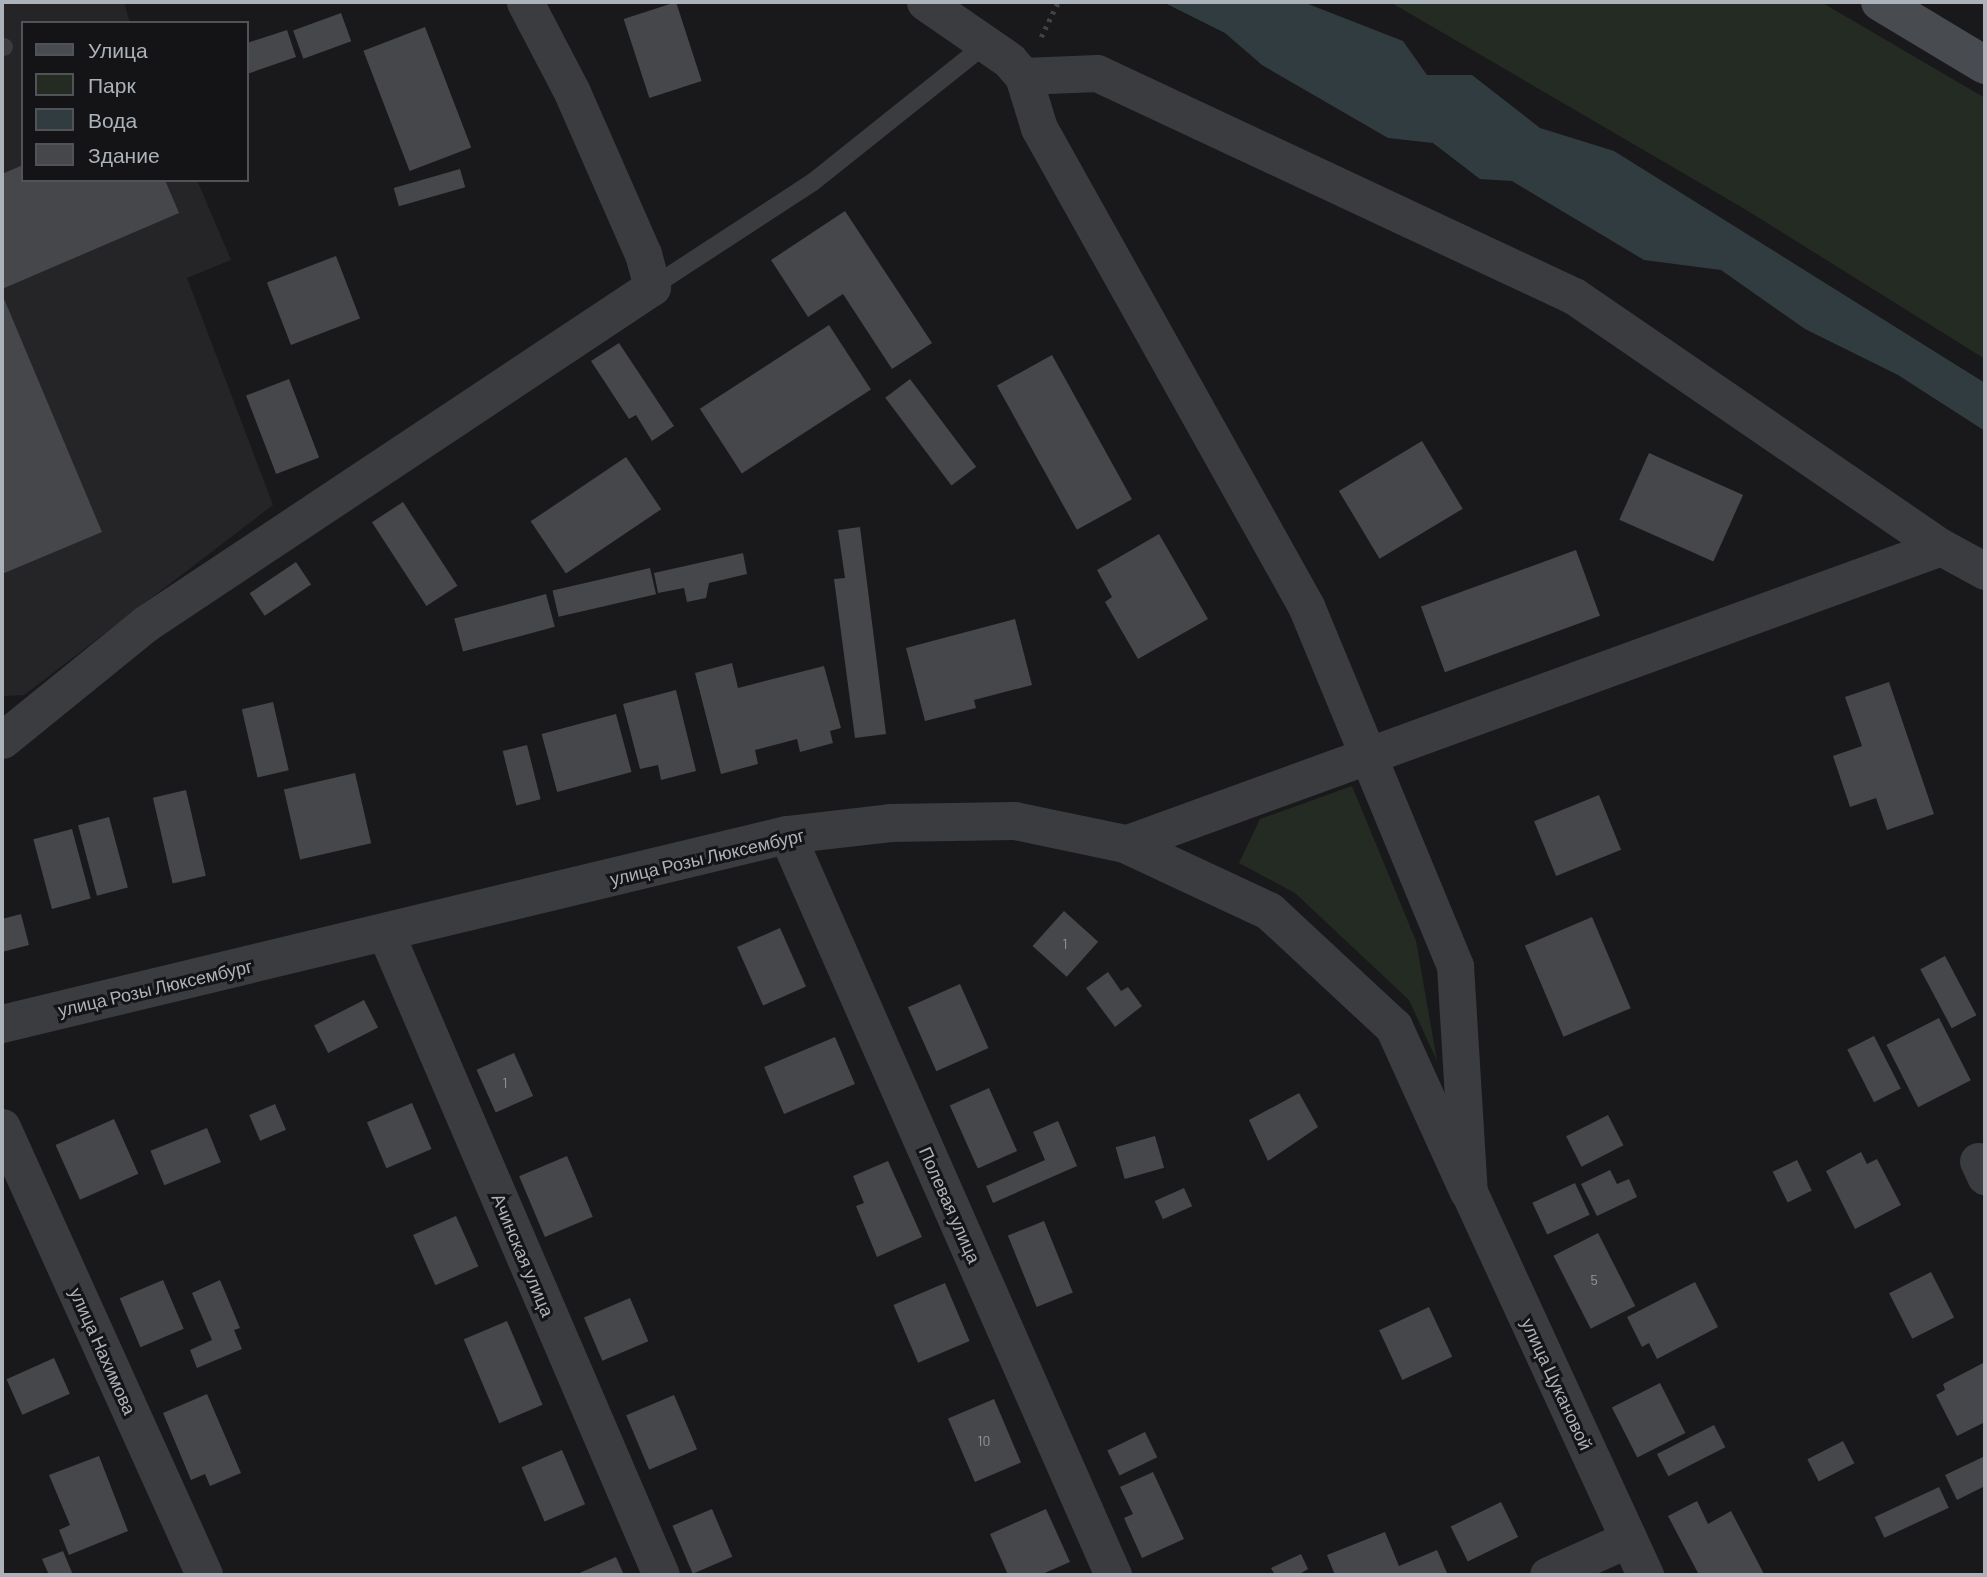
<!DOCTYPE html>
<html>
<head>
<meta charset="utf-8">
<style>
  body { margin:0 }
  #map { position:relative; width:1987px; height:1577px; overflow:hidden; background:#19191b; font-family:Barlow,sans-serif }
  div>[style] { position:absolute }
  .built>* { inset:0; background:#252528 }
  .green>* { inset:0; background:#232b23 }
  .water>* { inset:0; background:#313c40 }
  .building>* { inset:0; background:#46474b; transform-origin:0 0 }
  .path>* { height:4.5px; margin-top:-2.25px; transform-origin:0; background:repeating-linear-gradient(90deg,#404346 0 3.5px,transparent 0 8.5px) }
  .service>* { height:18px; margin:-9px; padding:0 9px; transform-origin:9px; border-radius:9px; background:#3a3c40 }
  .minor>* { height:37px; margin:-18.5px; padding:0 18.5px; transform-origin:18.5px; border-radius:18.5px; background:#3a3c40 }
  .tertiary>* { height:38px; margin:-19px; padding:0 19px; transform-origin:19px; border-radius:19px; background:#3a3c40 }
  .secondary>* { height:38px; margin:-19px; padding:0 19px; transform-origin:19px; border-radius:19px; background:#484b4f }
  span { translate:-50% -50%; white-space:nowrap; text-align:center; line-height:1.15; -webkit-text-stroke:6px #141416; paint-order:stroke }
  .number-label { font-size:14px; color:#92979e }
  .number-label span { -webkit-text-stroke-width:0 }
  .street-label { font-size:18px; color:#acb2ba }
  .frame { position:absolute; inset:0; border:4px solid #acb2ba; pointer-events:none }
  .legend { position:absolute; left:21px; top:21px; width:228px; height:161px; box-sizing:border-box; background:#141416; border:2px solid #515358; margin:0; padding:9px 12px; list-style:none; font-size:21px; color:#acb2ba }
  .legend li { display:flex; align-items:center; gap:14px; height:35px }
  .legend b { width:35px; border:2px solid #515358 }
</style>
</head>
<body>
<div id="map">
  <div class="built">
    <i style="clip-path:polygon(2px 2px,124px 2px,130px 23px,23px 23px,23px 180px,197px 180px,231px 260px,187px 278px,273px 505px,24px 695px,2px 696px)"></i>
  </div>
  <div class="green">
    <i style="clip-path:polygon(1390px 2px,1821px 2px,1985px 98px,1985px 359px,1743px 208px)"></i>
    <i style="clip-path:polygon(1352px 786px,1416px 941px,1437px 1061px,1409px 1000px,1295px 893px,1239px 863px,1260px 819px)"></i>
  </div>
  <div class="water">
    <i style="clip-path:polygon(1163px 2px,1303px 2px,1403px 41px,1427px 75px,1472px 75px,1540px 128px,1614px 151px,1985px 383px,1985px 431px,1898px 375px,1805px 329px,1721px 270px,1644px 260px,1512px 181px,1480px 179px,1433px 143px,1388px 138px,1262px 65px,1225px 33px)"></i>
  </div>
  <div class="building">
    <i style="left:676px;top:2px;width:83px;height:55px;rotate:72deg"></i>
    <i style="left:341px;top:13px;width:30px;height:51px;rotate:70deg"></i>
    <i style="left:425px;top:27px;width:129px;height:66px;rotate:69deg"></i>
    <i style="clip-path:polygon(287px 30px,296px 57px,247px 74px,247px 43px)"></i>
    <i style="clip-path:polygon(23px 165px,23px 180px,165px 180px,179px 213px,2px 289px,2px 174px)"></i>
    <i style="left:460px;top:169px;width:19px;height:69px;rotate:74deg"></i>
    <i style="clip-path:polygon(845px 211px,932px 343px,892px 369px,843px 294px,808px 317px,771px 260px)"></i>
    <i style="left:336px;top:256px;width:67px;height:74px;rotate:69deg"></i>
    <i style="clip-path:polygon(2px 294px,102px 532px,2px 574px)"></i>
    <i style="left:829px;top:325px;width:77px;height:154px;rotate:57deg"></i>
    <i style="clip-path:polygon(619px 343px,674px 426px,652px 441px,636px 415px,629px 419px,591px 361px)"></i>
    <i style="left:1052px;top:355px;width:165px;height:63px;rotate:61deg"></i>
    <i style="left:289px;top:379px;width:84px;height:46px;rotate:69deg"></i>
    <i style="left:910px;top:379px;width:110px;height:31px;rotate:53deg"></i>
    <i style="left:1422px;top:441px;width:79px;height:97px;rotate:59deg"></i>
    <i style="left:1649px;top:453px;width:103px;height:73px;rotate:24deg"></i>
    <i style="left:626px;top:457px;width:63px;height:115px;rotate:56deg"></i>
    <i style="left:403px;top:502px;width:100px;height:37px;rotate:57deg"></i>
    <i style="clip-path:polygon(860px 527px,886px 734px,855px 738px,834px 579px,845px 578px,838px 530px)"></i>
    <i style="clip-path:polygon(1159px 534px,1208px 619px,1138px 659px,1105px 602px,1112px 597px,1097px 570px)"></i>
    <i style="left:1576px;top:550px;width:70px;height:165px;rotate:70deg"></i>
    <i style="clip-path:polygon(743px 553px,747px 574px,709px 583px,706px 598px,687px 602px,684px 588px,658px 593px,654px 573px)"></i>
    <i style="left:296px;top:562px;width:27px;height:56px;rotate:56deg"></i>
    <i style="left:650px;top:568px;width:27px;height:100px;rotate:77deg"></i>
    <i style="left:546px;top:594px;width:34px;height:95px;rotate:75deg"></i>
    <i style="clip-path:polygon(1015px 619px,1032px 685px,974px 700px,976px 708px,925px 721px,906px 648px)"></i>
    <i style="clip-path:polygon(732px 663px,738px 688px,824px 666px,841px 728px,830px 731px,833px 743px,800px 752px,797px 739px,755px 750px,758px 764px,721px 774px,695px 673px)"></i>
    <i style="clip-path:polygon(1889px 682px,1934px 814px,1887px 830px,1876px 798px,1850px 807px,1833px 756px,1862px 746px,1845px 697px)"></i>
    <i style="clip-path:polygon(676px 690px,696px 771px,661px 780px,658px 765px,640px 769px,623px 704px)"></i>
    <i style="left:273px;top:702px;width:70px;height:32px;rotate:77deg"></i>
    <i style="left:616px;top:714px;width:60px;height:77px;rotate:75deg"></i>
    <i style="left:527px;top:745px;width:56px;height:25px;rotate:76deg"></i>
    <i style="left:355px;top:773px;width:72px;height:73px;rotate:77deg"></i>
    <i style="left:186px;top:790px;width:88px;height:34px;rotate:77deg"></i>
    <i style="left:1599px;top:795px;width:59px;height:70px;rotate:68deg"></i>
    <i style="left:109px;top:817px;width:73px;height:32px;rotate:75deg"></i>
    <i style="left:72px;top:829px;width:72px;height:40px;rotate:75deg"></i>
    <i style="left:1064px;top:911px;width:46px;height:47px;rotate:42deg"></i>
    <i style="clip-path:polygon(21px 914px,29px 945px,2px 952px,2px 919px)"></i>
    <i style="left:1592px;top:917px;width:99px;height:73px;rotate:67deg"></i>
    <i style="left:780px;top:928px;width:64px;height:47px;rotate:66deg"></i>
    <i style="left:1945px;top:956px;width:67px;height:28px;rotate:62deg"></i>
    <i style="clip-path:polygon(1108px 972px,1121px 991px,1128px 987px,1142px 1006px,1115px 1027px,1086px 988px)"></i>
    <i style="left:960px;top:984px;width:70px;height:57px;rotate:66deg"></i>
    <i style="left:364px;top:1000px;width:31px;height:56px;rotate:63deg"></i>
    <i style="left:1939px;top:1018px;width:70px;height:59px;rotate:63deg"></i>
    <i style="left:1874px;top:1036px;width:59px;height:30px;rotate:63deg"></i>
    <i style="left:835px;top:1037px;width:51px;height:77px;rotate:67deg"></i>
    <i style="left:514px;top:1053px;width:47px;height:41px;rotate:66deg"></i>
    <i style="left:989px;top:1088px;width:69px;height:43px;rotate:66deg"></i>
    <i style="clip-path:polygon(1299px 1093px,1318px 1127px,1268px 1161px,1249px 1120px)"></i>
    <i style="left:412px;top:1103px;width:50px;height:49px;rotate:67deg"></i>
    <i style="left:275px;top:1104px;width:28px;height:28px;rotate:67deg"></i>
    <i style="left:1608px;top:1115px;width:34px;height:47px;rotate:63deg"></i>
    <i style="left:114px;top:1119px;width:60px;height:64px;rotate:66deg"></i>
    <i style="clip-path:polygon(1058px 1121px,1077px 1166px,993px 1203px,986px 1186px,1045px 1160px,1033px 1132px)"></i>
    <i style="left:207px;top:1128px;width:37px;height:61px;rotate:68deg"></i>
    <i style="left:1155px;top:1136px;width:33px;height:41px;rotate:74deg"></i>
    <i style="clip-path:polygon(1861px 1152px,1867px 1164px,1877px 1159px,1901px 1205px,1855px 1229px,1826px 1171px)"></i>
    <i style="left:567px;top:1156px;width:66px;height:52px;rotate:67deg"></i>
    <i style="left:1797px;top:1160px;width:34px;height:27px;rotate:64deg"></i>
    <i style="clip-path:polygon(888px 1161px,922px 1237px,877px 1257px,856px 1206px,864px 1203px,853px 1176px)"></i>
    <i style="clip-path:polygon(1610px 1170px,1617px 1184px,1629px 1179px,1637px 1197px,1597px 1216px,1581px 1184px)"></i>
    <i style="left:1575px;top:1183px;width:35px;height:47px;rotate:65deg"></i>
    <i style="left:1184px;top:1188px;width:20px;height:32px;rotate:66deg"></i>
    <i style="left:456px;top:1216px;width:55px;height:47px;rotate:66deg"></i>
    <i style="left:1044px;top:1221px;width:77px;height:39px;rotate:68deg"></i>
    <i style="left:1598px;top:1233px;width:82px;height:50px;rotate:63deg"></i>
    <i style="left:1931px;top:1272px;width:51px;height:47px;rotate:63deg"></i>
    <i style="left:163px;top:1280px;width:53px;height:47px;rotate:67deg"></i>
    <i style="clip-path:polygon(220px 1280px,240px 1328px,234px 1330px,242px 1349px,197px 1368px,190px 1350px,212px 1340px,192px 1293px)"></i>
    <i style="clip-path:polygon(1695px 1282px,1718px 1327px,1657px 1359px,1649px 1343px,1642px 1347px,1627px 1317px)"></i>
    <i style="left:945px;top:1283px;width:63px;height:56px;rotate:67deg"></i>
    <i style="left:630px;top:1298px;width:47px;height:50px;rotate:67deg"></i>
    <i style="left:1429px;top:1307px;width:55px;height:55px;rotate:65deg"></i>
    <i style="left:507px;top:1321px;width:91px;height:47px;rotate:67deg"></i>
    <i style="left:54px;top:1358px;width:39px;height:52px;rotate:66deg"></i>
    <i style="clip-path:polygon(1985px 1362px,1985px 1422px,1957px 1436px,1936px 1395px,1945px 1390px,1943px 1384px)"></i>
    <i style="left:1660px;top:1383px;width:56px;height:54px;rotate:63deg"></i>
    <i style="clip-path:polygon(207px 1394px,241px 1473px,210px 1486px,205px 1474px,191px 1480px,163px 1413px)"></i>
    <i style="left:674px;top:1395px;width:59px;height:52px;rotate:67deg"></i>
    <i style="left:994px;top:1399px;width:69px;height:50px;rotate:67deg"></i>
    <i style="left:1714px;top:1425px;width:25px;height:64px;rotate:63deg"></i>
    <i style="left:1145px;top:1432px;width:28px;height:42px;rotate:64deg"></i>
    <i style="left:1843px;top:1441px;width:25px;height:40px;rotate:63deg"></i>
    <i style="left:562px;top:1450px;width:59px;height:44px;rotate:67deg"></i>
    <i style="clip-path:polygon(99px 1456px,128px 1531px,69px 1555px,59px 1530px,70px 1525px,49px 1475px)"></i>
    <i style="clip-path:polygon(1985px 1456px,1985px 1486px,1957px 1500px,1945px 1475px)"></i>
    <i style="clip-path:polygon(1153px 1472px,1184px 1539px,1142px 1558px,1124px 1518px,1133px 1514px,1120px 1487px)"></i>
    <i style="left:1939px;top:1487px;width:23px;height:71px;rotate:65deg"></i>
    <i style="clip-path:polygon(1697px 1501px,1708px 1524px,1731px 1511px,1764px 1574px,1699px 1575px,1668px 1516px)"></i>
    <i style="left:1501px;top:1502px;width:39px;height:56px;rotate:64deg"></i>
    <i style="left:712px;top:1509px;width:52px;height:43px;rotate:67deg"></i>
    <i style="clip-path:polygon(1046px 1509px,1070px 1562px,1040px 1575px,1008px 1575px,990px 1534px)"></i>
    <i style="clip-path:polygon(1385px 1532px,1399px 1566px,1437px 1550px,1447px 1573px,1335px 1575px,1327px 1555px)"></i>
    <i style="clip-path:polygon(63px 1551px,73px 1575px,49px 1575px,42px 1559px)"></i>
    <i style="clip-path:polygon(1301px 1554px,1308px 1569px,1298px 1575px,1275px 1575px,1271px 1568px)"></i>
    <i style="clip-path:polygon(616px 1557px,624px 1575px,575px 1575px)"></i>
  </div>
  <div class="path">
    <i style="left:1041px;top:37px;width:39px;rotate:-64deg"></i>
  </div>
  <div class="service">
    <i style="left:2px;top:47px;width:2px"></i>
    <i style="left:652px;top:287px;width:192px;rotate:-33.1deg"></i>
    <i style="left:813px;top:182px;width:221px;rotate:-38.6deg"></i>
  </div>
  <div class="minor">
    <i style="left:925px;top:2px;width:102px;rotate:34.6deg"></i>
    <i style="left:1009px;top:60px;width:21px;rotate:49deg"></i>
    <i style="left:1023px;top:76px;width:54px;rotate:72.9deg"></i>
    <i style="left:1039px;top:128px;width:548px;rotate:60.81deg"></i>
    <i style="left:1306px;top:606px;width:390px;rotate:67.5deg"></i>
    <i style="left:1455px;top:966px;width:226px;rotate:86.5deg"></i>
    <i style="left:1469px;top:1192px;width:422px;rotate:65.3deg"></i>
    <i style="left:1023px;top:76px;width:74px;rotate:-2.3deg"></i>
    <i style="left:1097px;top:73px;width:527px;rotate:25.06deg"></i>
    <i style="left:1574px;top:296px;width:445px;rotate:34.4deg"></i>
    <i style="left:2px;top:740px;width:184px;rotate:-39deg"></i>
    <i style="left:145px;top:624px;width:609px;rotate:-33.61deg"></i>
    <i style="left:652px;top:287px;width:34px;rotate:-105deg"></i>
    <i style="left:643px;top:254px;width:177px;rotate:-113.7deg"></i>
    <i style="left:572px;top:92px;width:102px;rotate:-117.6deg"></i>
    <i style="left:787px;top:835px;width:809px;rotate:66.22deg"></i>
    <i style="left:1125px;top:844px;width:868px;rotate:-20deg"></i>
    <i style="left:1941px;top:547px;width:50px;rotate:28.6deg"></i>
    <i style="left:386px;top:934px;width:697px;rotate:66.78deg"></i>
    <i style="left:2px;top:1127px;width:491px;rotate:65.7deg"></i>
    <i style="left:1978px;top:1161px;width:17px;rotate:65deg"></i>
    <i style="left:1548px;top:1575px;width:88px;rotate:-24.2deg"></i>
  </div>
  <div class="tertiary">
    <i style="left:2px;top:1024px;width:807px;rotate:-13.54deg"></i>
    <i style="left:787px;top:835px;width:104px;rotate:-6.6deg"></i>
    <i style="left:890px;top:823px;width:125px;rotate:-0.9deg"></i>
    <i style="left:1015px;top:821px;width:112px;rotate:11.8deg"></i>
    <i style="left:1125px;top:844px;width:159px;rotate:25deg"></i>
    <i style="left:1269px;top:911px;width:171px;rotate:42.9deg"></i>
    <i style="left:1394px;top:1027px;width:181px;rotate:65.6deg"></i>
  </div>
  <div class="secondary">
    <i style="left:1880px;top:2px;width:122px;rotate:31deg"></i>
  </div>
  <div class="number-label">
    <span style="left:1065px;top:944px">1</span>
    <span style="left:505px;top:1083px">1</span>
    <span style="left:1594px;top:1280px">5</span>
    <span style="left:984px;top:1441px">10</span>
  </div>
  <div class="street-label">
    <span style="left:707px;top:857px;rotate:-13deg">улица Розы Люксембург</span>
    <span style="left:155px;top:988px;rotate:-13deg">улица Розы Люксембург</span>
    <span style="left:950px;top:1205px;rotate:66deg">Полевая улица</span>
    <span style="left:523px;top:1255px;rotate:67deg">Ачинская улица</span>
    <span style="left:103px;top:1351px;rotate:66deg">улица Нахимова</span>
    <span style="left:1557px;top:1384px;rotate:65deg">улица Цукановой</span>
  </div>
  <div class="frame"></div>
  <ul class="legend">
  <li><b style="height:9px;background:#484b4f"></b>Улица</li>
  <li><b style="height:19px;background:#232b23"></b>Парк</li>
  <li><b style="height:19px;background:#313c40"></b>Вода</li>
  <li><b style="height:19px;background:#46474b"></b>Здание</li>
  </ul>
</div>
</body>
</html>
